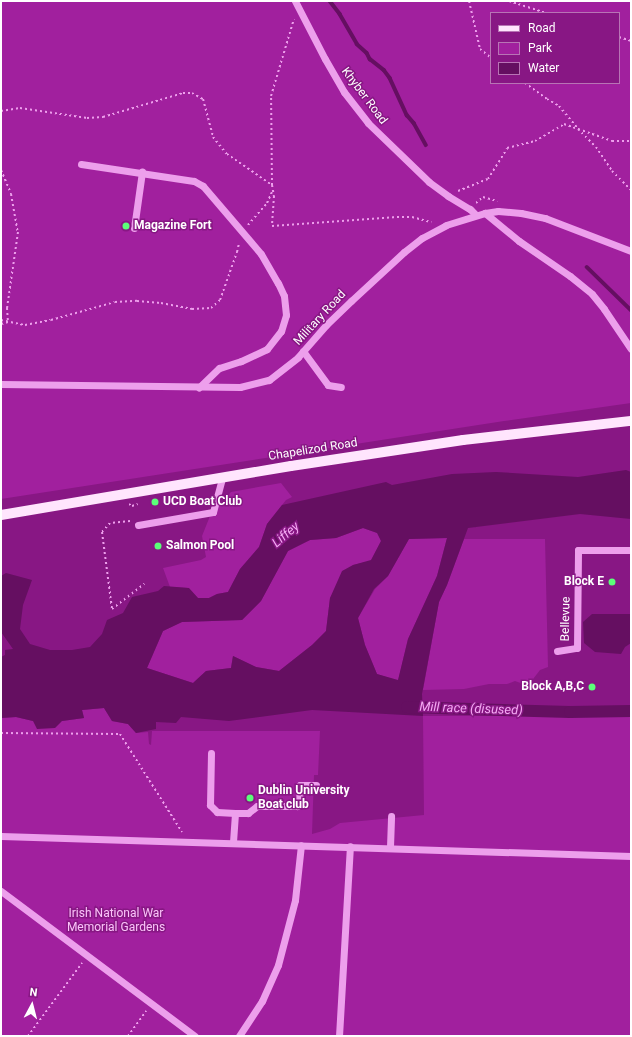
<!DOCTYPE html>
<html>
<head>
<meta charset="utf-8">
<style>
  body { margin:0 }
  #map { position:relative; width:632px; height:1037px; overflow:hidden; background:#881784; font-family:Roboto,sans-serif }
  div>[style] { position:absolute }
  .green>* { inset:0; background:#a1209e }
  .water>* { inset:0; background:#650f61 }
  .stream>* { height:3.5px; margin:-1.75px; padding:0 1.75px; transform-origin:1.75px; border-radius:1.75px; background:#650f61 }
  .canal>* { height:12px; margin:-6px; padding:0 6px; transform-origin:6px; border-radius:6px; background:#650f61 }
  .path>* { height:2px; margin-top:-1px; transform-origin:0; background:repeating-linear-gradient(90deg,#ed9fec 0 2px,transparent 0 5px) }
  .minor>* { height:7px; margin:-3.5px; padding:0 3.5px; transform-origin:3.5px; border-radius:3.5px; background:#ed9fec }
  .major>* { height:10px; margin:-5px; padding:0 5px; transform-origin:5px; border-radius:5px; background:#ffe5fd }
  .dots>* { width:11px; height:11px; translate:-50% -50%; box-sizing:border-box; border:2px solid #881784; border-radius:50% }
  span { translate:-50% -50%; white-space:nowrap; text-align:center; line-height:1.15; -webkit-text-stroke:3px #881784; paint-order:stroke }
  .street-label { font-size:12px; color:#fff }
  .poi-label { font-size:12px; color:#fff; font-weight:700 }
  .left { translate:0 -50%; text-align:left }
  .right { translate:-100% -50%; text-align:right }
  .park-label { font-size:12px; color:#fac4f9 }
  .water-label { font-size:13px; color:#f5aaf4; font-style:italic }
  .frame { position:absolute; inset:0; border:2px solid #fff; pointer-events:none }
  .legend { position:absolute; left:490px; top:12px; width:130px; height:72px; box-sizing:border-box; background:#881784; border:1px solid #b874b5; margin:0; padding:5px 7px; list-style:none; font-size:12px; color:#fff }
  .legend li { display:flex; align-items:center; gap:8px; height:20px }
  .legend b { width:20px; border:1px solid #b874b5 }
  .north { position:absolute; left:12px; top:985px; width:40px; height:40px; -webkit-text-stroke:3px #881784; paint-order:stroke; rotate:7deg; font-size:11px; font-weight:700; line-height:16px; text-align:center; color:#fff }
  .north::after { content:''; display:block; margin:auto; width:14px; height:18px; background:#fff; clip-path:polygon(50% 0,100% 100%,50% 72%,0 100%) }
</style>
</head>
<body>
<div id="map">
  <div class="green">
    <i style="clip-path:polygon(evenodd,1px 1px,631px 1px,631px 403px,504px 421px,1px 499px,1px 1px,491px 13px,619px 13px,619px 83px,491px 83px,491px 13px)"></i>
    <i style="clip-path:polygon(281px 483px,292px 497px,286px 500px,267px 524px,259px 547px,240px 569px,228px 592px,217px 594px,209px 598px,198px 598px,188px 588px,170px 587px,163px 568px,201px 560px,206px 557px,202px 536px,210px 516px,231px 492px)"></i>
    <i style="clip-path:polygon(363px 528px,378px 533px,381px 541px,371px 561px,353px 565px,330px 598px,326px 631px,312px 645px,279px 671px,256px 667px,233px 656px,231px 668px,206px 671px,193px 683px,147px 668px,163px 631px,182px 622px,242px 620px,261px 601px,288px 551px,310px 540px,336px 538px)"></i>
    <i style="clip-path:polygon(447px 538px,437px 576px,408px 639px,398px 681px,377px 674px,365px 645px,358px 618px,375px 589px,388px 576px,409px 539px)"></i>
    <i style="clip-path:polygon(464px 539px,545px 539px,548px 667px,540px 670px,530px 683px,526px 685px,515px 681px,507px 684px,489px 684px,464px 689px,423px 690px,439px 602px,447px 585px)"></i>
    <i style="clip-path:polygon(104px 708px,112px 721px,128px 724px,136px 733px,148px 732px,149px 744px,151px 745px,152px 731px,320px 731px,318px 775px,314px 775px,312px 834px,330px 829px,340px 823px,424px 815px,423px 716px,631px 716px,631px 1036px,1px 1036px,1px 718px,16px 717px,33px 721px,62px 721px,84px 718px,82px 710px)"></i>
  </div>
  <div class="water">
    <i style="clip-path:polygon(evenodd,626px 470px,631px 472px,631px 519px,580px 514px,468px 528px,447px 585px,439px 602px,422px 694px,423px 716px,312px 710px,229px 721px,181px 717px,176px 723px,156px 722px,156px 729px,136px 733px,128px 724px,112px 721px,104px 708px,82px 710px,84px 718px,62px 721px,55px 728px,37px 729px,33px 721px,16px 717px,1px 718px,1px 657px,5px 655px,5px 650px,13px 649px,1px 632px,1px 576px,6px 573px,32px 580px,23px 605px,20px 629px,30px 644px,50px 650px,72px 650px,90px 647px,102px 634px,107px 620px,123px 613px,132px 597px,158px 591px,164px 586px,189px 588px,198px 598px,209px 598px,217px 594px,228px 592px,240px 569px,259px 547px,267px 524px,282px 505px,386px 482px,392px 485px,452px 474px,496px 472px,578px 477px,626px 470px,363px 528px,377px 533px,381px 541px,371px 560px,353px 565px,342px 571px,330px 598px,326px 631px,312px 645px,279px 671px,256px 667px,233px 656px,231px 668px,206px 671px,193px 683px,147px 668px,163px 631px,182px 622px,242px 620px,261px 601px,288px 551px,310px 540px,336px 538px,363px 528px,626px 470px,447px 538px,437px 576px,408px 639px,398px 680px,377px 674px,365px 645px,358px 618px,374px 589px,388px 576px,409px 539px,447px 538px)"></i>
    <i style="clip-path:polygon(592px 614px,631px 614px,631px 643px,625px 647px,621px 654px,595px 652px,584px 643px,583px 622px)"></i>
  </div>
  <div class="stream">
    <i style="left:330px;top:1px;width:16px;rotate:52deg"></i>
    <i style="left:340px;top:14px;width:34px;rotate:60deg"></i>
    <i style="left:357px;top:44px;width:13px;rotate:42deg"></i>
    <i style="left:367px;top:53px;width:7px;rotate:63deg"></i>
    <i style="left:370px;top:59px;width:18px;rotate:38deg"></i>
    <i style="left:384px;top:70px;width:10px;rotate:53deg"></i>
    <i style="left:390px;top:78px;width:41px;rotate:65.3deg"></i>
    <i style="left:407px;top:115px;width:11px;rotate:49deg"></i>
    <i style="left:414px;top:123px;width:25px;rotate:61deg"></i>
    <i style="left:587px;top:267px;width:62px;rotate:44.3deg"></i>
  </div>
  <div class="canal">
    <i style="left:407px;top:707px;width:163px;rotate:1.8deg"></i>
    <i style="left:570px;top:712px;width:61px;rotate:-0.9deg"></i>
  </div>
  <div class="path">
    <i style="left:469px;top:1px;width:49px;rotate:77.1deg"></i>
    <i style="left:480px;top:49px;width:14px;rotate:39deg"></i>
    <i style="left:509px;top:1px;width:39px;rotate:18deg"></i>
    <i style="left:619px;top:37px;width:13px;rotate:18deg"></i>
    <i style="left:525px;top:83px;width:27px;rotate:36deg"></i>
    <i style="left:547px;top:99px;width:14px;rotate:30deg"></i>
    <i style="left:559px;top:106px;width:30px;rotate:50deg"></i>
    <i style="left:578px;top:129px;width:25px;rotate:45deg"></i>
    <i style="left:596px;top:147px;width:29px;rotate:56deg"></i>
    <i style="left:612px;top:171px;width:27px;rotate:45deg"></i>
    <i style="left:1px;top:111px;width:19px;rotate:-9deg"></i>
    <i style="left:20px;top:108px;width:68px;rotate:8.5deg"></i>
    <i style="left:87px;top:118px;width:16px;rotate:-4deg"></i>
    <i style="left:103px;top:117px;width:84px;rotate:-16.7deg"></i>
    <i style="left:183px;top:93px;width:9px"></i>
    <i style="left:192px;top:93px;width:13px;rotate:29deg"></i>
    <i style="left:203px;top:99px;width:39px;rotate:75deg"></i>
    <i style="left:213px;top:137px;width:22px;rotate:51deg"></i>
    <i style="left:227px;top:154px;width:55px;rotate:34.6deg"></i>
    <i style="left:272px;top:185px;width:11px;rotate:80deg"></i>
    <i style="left:274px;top:196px;width:30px;rotate:94deg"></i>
    <i style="left:272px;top:226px;width:125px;rotate:-4.1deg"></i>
    <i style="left:397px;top:217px;width:15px"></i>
    <i style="left:412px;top:217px;width:20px;rotate:15deg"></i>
    <i style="left:1px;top:170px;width:26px;rotate:67deg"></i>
    <i style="left:11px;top:194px;width:39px;rotate:80deg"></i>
    <i style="left:18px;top:232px;width:77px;rotate:98.2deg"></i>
    <i style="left:7px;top:308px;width:14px;rotate:86deg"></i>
    <i style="left:8px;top:322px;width:7px;rotate:164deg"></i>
    <i style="left:272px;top:185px;width:89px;rotate:-90.6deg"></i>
    <i style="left:271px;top:96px;width:80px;rotate:-73.4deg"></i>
    <i style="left:458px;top:191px;width:32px;rotate:-22deg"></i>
    <i style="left:488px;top:179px;width:36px;rotate:-58deg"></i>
    <i style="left:507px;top:148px;width:29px;rotate:-14deg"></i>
    <i style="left:535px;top:141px;width:34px;rotate:-30deg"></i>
    <i style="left:564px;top:124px;width:51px;rotate:19.5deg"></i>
    <i style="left:612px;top:141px;width:19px"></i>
    <i style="left:476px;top:203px;width:9px;rotate:-41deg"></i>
    <i style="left:483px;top:197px;width:15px;rotate:16deg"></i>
    <i style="left:248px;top:225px;width:29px;rotate:-49deg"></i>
    <i style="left:267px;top:203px;width:12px;rotate:-66deg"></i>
    <i style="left:1px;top:320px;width:25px;rotate:12deg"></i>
    <i style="left:25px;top:325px;width:26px;rotate:-11deg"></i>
    <i style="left:51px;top:320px;width:66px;rotate:-15.7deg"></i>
    <i style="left:115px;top:302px;width:22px;rotate:-3deg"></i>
    <i style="left:137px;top:301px;width:24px;rotate:5deg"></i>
    <i style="left:161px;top:303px;width:32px;rotate:11deg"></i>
    <i style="left:192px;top:309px;width:19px;rotate:-3deg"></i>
    <i style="left:211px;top:308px;width:12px;rotate:-42deg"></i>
    <i style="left:220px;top:300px;width:51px;rotate:-70.5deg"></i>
    <i style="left:237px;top:252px;width:9px;rotate:-77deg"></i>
    <i style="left:129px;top:504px;width:4px;rotate:34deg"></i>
    <i style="left:132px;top:506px;width:6px;rotate:-18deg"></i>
    <i style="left:130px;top:521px;width:20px;rotate:174deg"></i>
    <i style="left:110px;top:523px;width:12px;rotate:132deg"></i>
    <i style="left:102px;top:532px;width:78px;rotate:82.6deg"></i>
    <i style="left:112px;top:609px;width:41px;rotate:-38deg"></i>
    <i style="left:1px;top:733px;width:119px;rotate:0.5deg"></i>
    <i style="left:120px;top:734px;width:116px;rotate:57.7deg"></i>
    <i style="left:28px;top:1036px;width:91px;rotate:-53.5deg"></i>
    <i style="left:128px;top:1036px;width:31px;rotate:-54deg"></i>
  </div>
  <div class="minor">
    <i style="left:295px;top:1px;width:65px;rotate:62.7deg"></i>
    <i style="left:325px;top:59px;width:38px;rotate:60deg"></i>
    <i style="left:344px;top:92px;width:39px;rotate:52deg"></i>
    <i style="left:368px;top:123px;width:85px;rotate:44deg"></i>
    <i style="left:429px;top:182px;width:24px;rotate:36deg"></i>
    <i style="left:448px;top:196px;width:26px;rotate:31deg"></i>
    <i style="left:470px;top:209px;width:8px;rotate:45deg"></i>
    <i style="left:81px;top:164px;width:114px;rotate:8.6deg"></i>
    <i style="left:194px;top:181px;width:10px;rotate:29deg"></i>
    <i style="left:203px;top:186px;width:89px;rotate:49.5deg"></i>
    <i style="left:261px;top:254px;width:34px;rotate:60deg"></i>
    <i style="left:278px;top:283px;width:14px;rotate:65deg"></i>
    <i style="left:284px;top:296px;width:19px;rotate:84deg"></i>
    <i style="left:286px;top:315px;width:17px;rotate:107deg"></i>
    <i style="left:281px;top:331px;width:23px;rotate:128deg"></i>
    <i style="left:267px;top:349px;width:29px;rotate:155deg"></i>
    <i style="left:241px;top:361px;width:23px;rotate:162deg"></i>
    <i style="left:219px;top:368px;width:28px;rotate:136deg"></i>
    <i style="left:485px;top:213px;width:44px;rotate:39.5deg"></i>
    <i style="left:519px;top:241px;width:62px;rotate:34.5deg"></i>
    <i style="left:570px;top:276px;width:28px;rotate:39deg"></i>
    <i style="left:592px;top:294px;width:19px;rotate:51deg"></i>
    <i style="left:604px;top:309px;width:48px;rotate:56deg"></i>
    <i style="left:134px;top:228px;width:57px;rotate:-81.9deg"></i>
    <i style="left:303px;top:351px;width:42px;rotate:53.7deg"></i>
    <i style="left:328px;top:385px;width:13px;rotate:9deg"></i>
    <i style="left:1px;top:384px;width:239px;rotate:0.7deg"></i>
    <i style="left:240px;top:387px;width:30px;rotate:-14deg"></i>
    <i style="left:269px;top:380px;width:37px;rotate:-38deg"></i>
    <i style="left:298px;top:357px;width:43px;rotate:-48.8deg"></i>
    <i style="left:326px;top:325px;width:35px;rotate:-44deg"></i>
    <i style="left:351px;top:301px;width:72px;rotate:-42.8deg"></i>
    <i style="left:404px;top:252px;width:23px;rotate:-38deg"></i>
    <i style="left:422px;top:238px;width:27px;rotate:-28deg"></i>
    <i style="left:446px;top:225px;width:41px;rotate:-17.1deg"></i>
    <i style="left:485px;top:213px;width:13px;rotate:-9deg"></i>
    <i style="left:498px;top:211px;width:23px;rotate:5deg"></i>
    <i style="left:521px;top:213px;width:25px;rotate:12deg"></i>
    <i style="left:545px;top:218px;width:92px;rotate:21deg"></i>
    <i style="left:138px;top:525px;width:76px;rotate:-9.8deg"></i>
    <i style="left:213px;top:512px;width:35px;rotate:-75deg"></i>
    <i style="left:557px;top:651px;width:20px;rotate:-9deg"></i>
    <i style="left:577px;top:648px;width:98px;rotate:-89.4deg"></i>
    <i style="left:578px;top:550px;width:53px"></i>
    <i style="left:211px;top:753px;width:52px;rotate:91.1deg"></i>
    <i style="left:210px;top:805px;width:10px;rotate:45deg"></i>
    <i style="left:217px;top:812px;width:18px;rotate:3deg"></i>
    <i style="left:1px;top:836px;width:630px;rotate:1.82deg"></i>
    <i style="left:233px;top:842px;width:29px;rotate:-86deg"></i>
    <i style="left:235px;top:813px;width:13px"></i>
    <i style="left:248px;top:813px;width:11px;rotate:-38deg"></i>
    <i style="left:257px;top:806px;width:40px"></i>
    <i style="left:297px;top:806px;width:4px;rotate:-56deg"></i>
    <i style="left:299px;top:803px;width:18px;rotate:-87deg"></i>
    <i style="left:300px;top:785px;width:16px"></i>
    <i style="left:390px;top:847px;width:31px;rotate:-88deg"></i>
    <i style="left:1px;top:891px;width:242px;rotate:36.8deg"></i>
    <i style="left:239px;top:1036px;width:42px;rotate:-56.7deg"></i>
    <i style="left:262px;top:1001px;width:39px;rotate:-66deg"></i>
    <i style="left:278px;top:965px;width:67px;rotate:-75.3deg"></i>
    <i style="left:295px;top:900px;width:55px;rotate:-83.8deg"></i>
    <i style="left:339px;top:1036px;width:190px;rotate:-86.7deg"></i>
  </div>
  <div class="major">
    <i style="left:1px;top:515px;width:294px;rotate:-9.6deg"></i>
    <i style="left:291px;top:466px;width:174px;rotate:-8.6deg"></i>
    <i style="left:463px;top:440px;width:169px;rotate:-6.5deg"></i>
  </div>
  <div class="dots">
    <i style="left:126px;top:226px;background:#5bff79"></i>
    <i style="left:155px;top:502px;background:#5bff79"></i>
    <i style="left:158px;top:546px;background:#5bff79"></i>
    <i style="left:612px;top:582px;background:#5bff79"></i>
    <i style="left:592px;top:687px;background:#5bff79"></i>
    <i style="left:250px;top:798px;background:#5bff79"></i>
  </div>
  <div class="street-label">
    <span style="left:364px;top:96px;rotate:53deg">Khyber Road</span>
    <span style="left:320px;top:318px;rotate:-47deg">Military Road</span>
    <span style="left:313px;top:450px;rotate:-9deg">Chapelizod Road</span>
    <span style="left:566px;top:619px;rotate:-89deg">Bellevue</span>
  </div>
  <div class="poi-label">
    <span class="left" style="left:134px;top:226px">Magazine Fort</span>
    <span class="left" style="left:163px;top:502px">UCD Boat Club</span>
    <span class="left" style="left:166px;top:546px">Salmon Pool</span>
    <span class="right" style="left:604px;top:582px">Block E</span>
    <span class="right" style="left:584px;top:687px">Block A,B,C</span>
    <span class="left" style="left:258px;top:798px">Dublin University<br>Boat club</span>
  </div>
  <div class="park-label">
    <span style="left:116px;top:921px">Irish National War<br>Memorial Gardens</span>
  </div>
  <div class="water-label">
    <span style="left:286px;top:535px;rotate:-40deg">Liffey</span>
    <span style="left:471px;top:709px;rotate:2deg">Mill race (disused)</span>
  </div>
  <div class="frame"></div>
  <ul class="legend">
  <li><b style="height:5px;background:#ffe5fd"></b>Road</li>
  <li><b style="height:11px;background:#a1209e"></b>Park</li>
  <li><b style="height:11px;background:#650f61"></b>Water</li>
  </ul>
  <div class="north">N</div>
</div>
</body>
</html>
